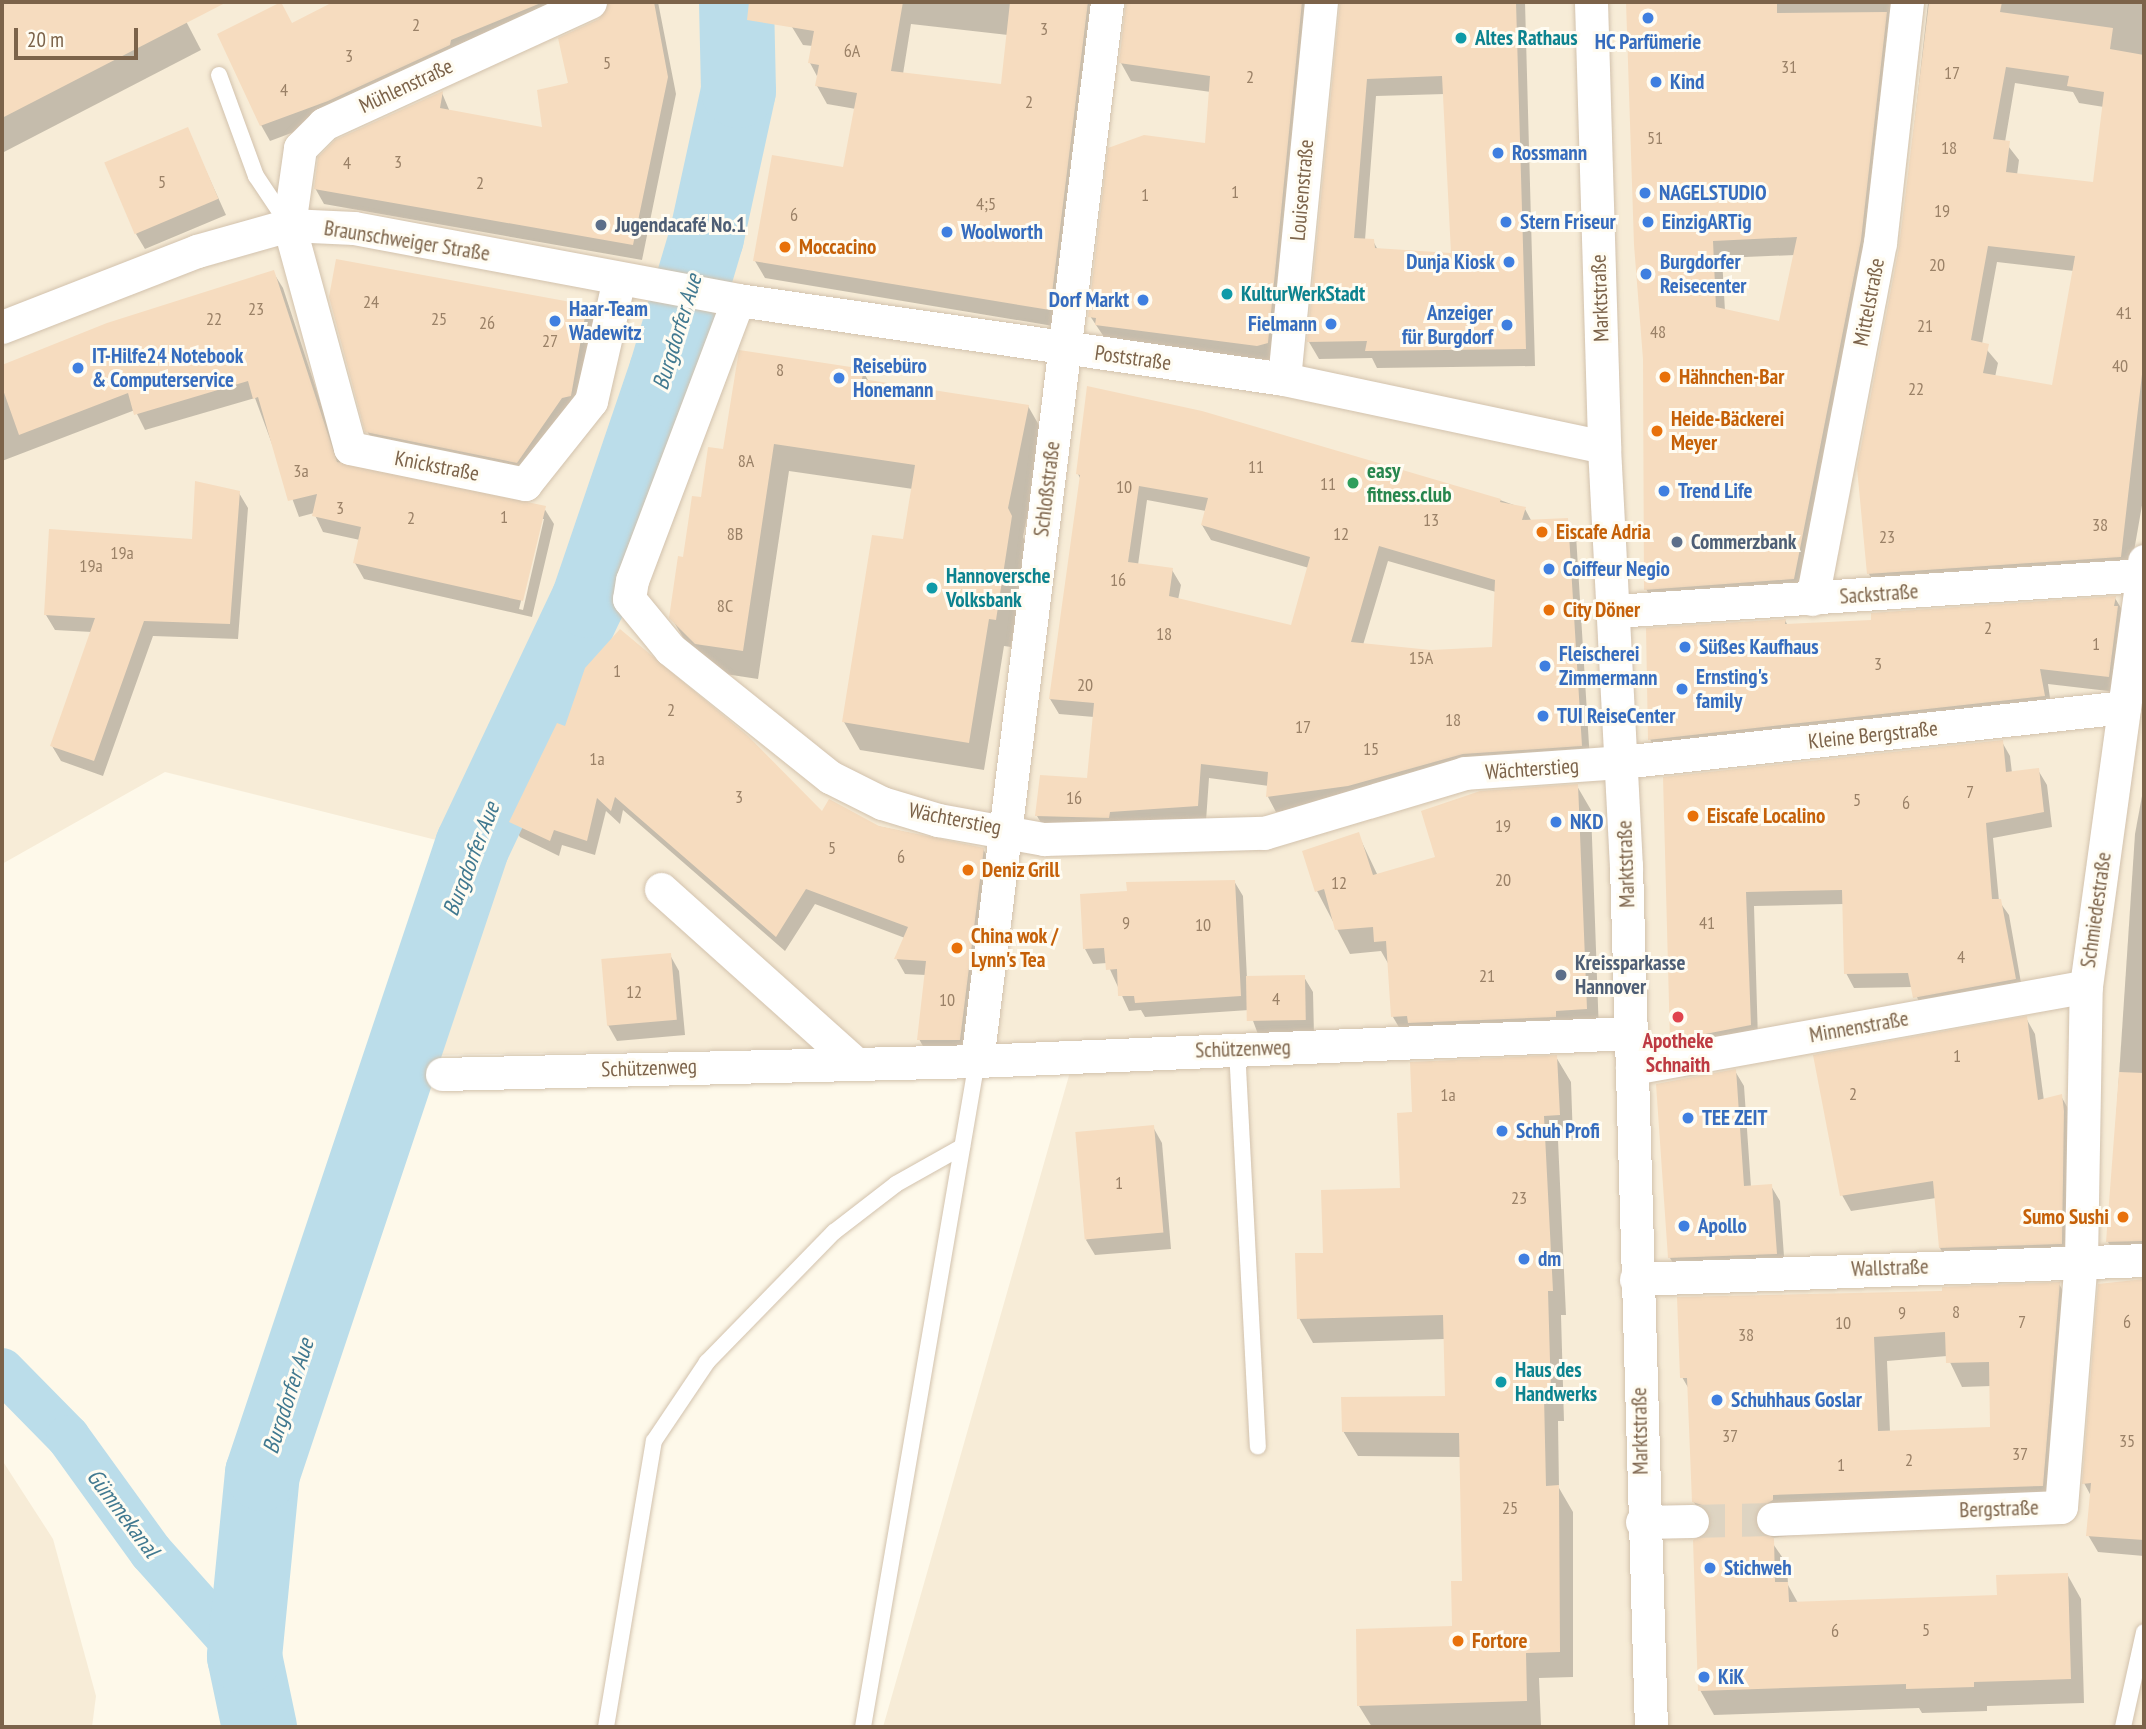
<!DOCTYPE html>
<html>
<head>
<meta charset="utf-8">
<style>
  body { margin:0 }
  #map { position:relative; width:2146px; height:1729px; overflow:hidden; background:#fef9ea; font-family:"PT Sans Narrow",sans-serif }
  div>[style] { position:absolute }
  .residential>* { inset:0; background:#f7ecd7 }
  .shadow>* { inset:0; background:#0003 }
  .canal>* { height:44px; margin:-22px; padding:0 22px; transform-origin:22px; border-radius:22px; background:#bbddea }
  .river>* { height:75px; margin:-37.5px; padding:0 37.5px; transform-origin:37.5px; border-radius:37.5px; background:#bbddea }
  .building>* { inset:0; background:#f6dcbf; transform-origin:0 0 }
  .minor-tunnel>* { height:33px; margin-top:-16.5px; transform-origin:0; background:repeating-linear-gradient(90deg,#ded4c2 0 33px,transparent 0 50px) }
  .roads { filter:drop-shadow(0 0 2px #d2c2ad) drop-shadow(0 0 2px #d2c2ad) }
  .service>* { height:16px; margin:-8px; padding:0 8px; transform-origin:8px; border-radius:8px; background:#fff }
  .minor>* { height:33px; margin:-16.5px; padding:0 16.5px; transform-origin:16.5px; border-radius:16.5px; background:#fff }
  .dots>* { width:19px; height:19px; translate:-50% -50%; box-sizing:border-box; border:4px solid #fffcf2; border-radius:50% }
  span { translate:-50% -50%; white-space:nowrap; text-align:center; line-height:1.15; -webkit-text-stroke:6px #fffcf2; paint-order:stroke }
  .number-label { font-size:18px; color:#9a8167 }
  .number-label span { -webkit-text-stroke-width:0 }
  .culture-label { font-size:21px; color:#0d838f; font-weight:700 }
  .left { translate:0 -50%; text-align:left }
  .shop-label { font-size:21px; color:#366cbe; font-weight:700 }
  .right { translate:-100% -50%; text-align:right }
  .street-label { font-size:21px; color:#7c634a }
  .service-label { font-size:21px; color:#4e5e75; font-weight:700 }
  .food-label { font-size:21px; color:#c56008; font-weight:700 }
  .leisure-label { font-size:21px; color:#27864d; font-weight:700 }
  .health-label { font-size:21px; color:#be3a42; font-weight:700 }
  .water-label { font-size:23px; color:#417990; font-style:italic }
  .frame { position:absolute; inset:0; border:4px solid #7c634a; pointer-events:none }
  .scale { position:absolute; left:14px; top:28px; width:124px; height:32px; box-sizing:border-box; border:4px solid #7c634a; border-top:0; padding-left:9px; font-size:21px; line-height:24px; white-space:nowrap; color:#7c634a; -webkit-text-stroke:5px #fffcf2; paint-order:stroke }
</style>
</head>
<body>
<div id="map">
  <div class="residential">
    <i style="clip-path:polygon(2px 2px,2144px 2px,2144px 1727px,883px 1727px,1078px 1044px,434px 1055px,500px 856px,165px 772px,2px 864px)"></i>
    <i style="clip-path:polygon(2px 1460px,53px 1539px,96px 1696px,92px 1727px,2px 1727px)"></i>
  </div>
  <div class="shadow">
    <i style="clip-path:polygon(2px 2px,176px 2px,201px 50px,2px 153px)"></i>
    <i style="clip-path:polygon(336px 2px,551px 2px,337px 116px,270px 141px,261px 125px,292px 25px)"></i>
    <i style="clip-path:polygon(621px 2px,658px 2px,676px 94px,642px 260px,324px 204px,315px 188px,442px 93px,450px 112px,544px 129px,600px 21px,610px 6px)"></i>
    <i style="clip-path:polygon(evenodd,797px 2px,1525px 2px,1535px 366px,1377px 368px,1372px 358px,1319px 359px,1309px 342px,1342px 3px,1323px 2px,1278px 361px,1108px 343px,1090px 316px,1207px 145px,1211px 92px,1131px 81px,1121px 63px,1128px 4px,1109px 2px,1059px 327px,765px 278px,755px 261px,844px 170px,856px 109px,827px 104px,817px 86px,818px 78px,810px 63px,813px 46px,803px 45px,792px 27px,797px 2px,911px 24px,1008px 35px,1002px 86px,903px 74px,911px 24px,797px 2px,1445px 94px,1453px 254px,1378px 250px,1373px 241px,1365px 240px,1376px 96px,1445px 94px)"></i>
    <i style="clip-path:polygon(evenodd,1627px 2px,1908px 2px,1870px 258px,1803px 596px,1656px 606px,1646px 589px,1645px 359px,1627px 2px,1795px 255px,1780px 323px,1725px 311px,1722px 258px,1795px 255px)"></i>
    <i style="clip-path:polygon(evenodd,1913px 2px,2144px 2px,2144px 494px,2130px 574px,1879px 591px,1869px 574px,1858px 468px,1901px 245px,1928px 3px,1913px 2px,2015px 83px,2073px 92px,2079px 103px,2104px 107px,2095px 183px,2017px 175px,2019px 160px,2005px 142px,2015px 83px,1913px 2px,1997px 262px,2074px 271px,2054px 387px,1995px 377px,1998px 363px,1982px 344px,1997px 262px)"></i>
    <i style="clip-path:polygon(187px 129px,226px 215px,145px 249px,136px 234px)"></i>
    <i style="clip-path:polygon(evenodd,273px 272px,283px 288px,341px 465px,544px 508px,554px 524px,532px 617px,364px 579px,355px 563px,360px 540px,323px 532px,314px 513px,299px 517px,255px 398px,145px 430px,135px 410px,2px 461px,2px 368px,108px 325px,273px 272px,541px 519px,544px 519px,523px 610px,519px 609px,541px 519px)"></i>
    <i style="clip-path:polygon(586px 307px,595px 323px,579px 411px,526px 478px,376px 447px,367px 431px)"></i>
    <i style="clip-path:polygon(863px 371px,869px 382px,1028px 406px,1044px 434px,1023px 537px,1027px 545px,1011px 647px,1004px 646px,984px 770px,860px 750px,844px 722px,905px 541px,913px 489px,789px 471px,758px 679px,712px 672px,688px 646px,671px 617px,702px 499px,724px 451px)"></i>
    <i style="clip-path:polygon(evenodd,1078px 474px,1500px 500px,1525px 509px,1532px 522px,1567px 520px,1576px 535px,1590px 761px,1276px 812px,1268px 797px,1269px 786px,1209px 778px,1206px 821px,1046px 831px,1037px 816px,1088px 780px,1094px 717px,1059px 714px,1050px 699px,1081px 480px,1078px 474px,1147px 500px,1206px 511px,1202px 525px,1211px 540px,1309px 568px,1292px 627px,1178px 600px,1181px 585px,1172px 570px,1138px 565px,1147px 500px,1078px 474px,1388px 561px,1496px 592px,1494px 649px,1431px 652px,1363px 645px,1388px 561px)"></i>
    <i style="clip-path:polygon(239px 493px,248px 508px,238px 639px,153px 636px,103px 776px,61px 761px,52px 746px,92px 632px,55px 630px,46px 615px,194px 540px)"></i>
    <i style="clip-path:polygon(2115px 598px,2124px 613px,2117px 692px,2048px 684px,2052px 712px,1658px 755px,1650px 739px,1785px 620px,1788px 626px,1873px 622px)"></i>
    <i style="clip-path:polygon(557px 725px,822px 814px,983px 849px,992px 865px,968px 1054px,928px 1055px,919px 1039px,926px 975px,905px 974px,896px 958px,905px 938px,815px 904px,785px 951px,623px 810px,620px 824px,606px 811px,595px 855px,562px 845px,559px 856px,520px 837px,511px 822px)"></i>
    <i style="clip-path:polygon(2002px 742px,2010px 756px,2012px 773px,2038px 770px,2047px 785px,2052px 827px,1993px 838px,1999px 901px,2009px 915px,2023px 994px,1923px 1012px,1913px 987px,1854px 988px,1846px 973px,1844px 904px,1754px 906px,1758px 1040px,1681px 1056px,1672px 1041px,1665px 778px)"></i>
    <i style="clip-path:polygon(2144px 785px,2144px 1259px,2118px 1259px,2108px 1242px,2135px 834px)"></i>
    <i style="clip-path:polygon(1577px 786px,1591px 810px,1599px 1033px,1407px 1041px,1393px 1017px,1389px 965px,1381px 951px,1350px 954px,1317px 891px,1358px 834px,1378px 876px,1437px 858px)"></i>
    <i style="clip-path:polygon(1234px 881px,1243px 896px,1247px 979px,1304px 977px,1313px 992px,1314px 1035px,1259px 1037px,1249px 1010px,1145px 1017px,1141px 1010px,1129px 1011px,1107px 963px,1093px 964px,1085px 949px)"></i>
    <i style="clip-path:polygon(670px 955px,679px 971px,685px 1035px,617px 1041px,608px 1025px)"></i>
    <i style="clip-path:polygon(2026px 1018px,2035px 1034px,2044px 1101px,2061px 1096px,2070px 1112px,2070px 1259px,1949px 1264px,1940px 1248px,1936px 1198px,1851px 1211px,1842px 1195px)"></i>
    <i style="clip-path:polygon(1556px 1057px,1571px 1082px,1573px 1140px,1558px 1140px,1566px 1315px,1561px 1315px,1564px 1421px,1558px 1421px,1559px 1488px,1573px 1512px,1573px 1677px,1539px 1678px,1541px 1725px,1372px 1727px,1359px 1706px,1454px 1628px,1464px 1582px,1461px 1457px,1358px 1456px,1343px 1431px,1447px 1397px,1445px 1339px,1313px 1343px,1299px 1318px,1324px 1254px,1402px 1189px,1414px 1114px)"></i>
    <i style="clip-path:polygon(1735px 1071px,1744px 1086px,1751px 1187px,1771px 1186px,1780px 1201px,1785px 1270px,1679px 1273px,1670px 1258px)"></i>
    <i style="clip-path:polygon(1153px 1127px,1162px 1143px,1171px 1249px,1095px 1255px,1086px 1240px)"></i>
    <i style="clip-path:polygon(2144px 1280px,2144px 1556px,2098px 1552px,2088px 1535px,2091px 1496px,2084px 1483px,2100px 1285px)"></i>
    <i style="clip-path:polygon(evenodd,2059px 1284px,2073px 1308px,2057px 1509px,1769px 1538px,1787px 1564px,1788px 1585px,1798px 1603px,1998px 1597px,2067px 1574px,2081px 1599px,2084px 1703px,1987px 1706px,1987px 1711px,1922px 1713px,1919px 1708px,1714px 1715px,1700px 1690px,1711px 1527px,1693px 1501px,1690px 1391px,1682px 1377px,1944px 1293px,2059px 1284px,1947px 1356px,1962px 1387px,1991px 1386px,1992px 1429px,1890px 1432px,1887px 1361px,1947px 1356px)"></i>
  </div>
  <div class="canal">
    <i style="left:2px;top:1370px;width:94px;rotate:45.4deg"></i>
    <i style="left:68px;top:1437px;width:142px;rotate:54.2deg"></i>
    <i style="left:151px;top:1552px;width:140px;rotate:48.2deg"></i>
  </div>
  <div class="river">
    <i style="left:259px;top:1727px;width:73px;rotate:-101.9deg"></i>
    <i style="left:244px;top:1656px;width:184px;rotate:-84.4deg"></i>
    <i style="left:262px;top:1473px;width:662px;rotate:-71.51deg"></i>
    <i style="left:472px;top:845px;width:271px;rotate:-64.7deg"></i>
    <i style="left:588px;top:600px;width:242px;rotate:-71.2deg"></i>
    <i style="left:666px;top:371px;width:140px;rotate:-73.4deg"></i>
    <i style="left:706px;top:237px;width:150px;rotate:-77.7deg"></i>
    <i style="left:738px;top:90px;width:88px;rotate:-91.3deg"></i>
  </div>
  <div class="building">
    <i style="clip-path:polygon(2px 2px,227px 2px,2px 118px)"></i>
    <i style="clip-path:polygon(281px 2px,292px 23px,333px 2px,541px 3px,451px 40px,450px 45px,328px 101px,260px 126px,217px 34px)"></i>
    <i style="clip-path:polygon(609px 2px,654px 2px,668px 77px,633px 245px,314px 189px,318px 157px,335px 140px,443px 91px,440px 108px,542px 127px,537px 90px,568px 83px,558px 38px,599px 19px)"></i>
    <i style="clip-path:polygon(749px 2px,903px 2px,891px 71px,1001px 84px,1010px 2px,1088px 2px,1050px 310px,753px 261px,772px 155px,843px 167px,857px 93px,815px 86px,819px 65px,808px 63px,814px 31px,747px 20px)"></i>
    <i style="clip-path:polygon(1126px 2px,1302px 2px,1268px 343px,1257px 346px,1095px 325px,1096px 318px,1088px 317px,1108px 148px,1144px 135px,1205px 143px,1210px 76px,1119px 63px)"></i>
    <i style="clip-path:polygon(evenodd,1340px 2px,1516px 2px,1526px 349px,1365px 351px,1367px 341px,1307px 342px,1340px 2px,1442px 76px,1451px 253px,1375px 248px,1374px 239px,1354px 238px,1367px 79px,1442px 76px)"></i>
    <i style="clip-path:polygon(evenodd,1626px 2px,1777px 2px,1777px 13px,1887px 12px,1861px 240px,1794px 579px,1644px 590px,1643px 359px,1634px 245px,1626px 2px,1797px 237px,1779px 321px,1716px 307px,1713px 241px,1797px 237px)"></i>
    <i style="clip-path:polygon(evenodd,1929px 2px,2002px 2px,2000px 12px,2113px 28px,2110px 49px,2144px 55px,2144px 357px,2121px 557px,1867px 574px,1857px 468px,1899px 247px,1929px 2px,2006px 67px,2069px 76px,2067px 86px,2104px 92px,2093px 182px,2006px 172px,2010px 141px,1993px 139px,2006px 67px,1929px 2px,1988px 246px,2075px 256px,2052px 385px,1983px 373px,1989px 344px,1971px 340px,1988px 246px)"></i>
    <i style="left:188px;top:127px;width:78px;height:91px;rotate:67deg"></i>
    <i style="clip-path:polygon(336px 259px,587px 305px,571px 396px,562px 398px,517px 463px,365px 432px,329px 297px)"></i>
    <i style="clip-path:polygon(274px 270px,337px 462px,546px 506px,523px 601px,353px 563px,361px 527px,312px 516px,317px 494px,288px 501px,258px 397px,253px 399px,248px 381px,134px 415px,128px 393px,19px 435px,2px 387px,2px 365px,107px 323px)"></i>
    <i style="clip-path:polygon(739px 350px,864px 369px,862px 379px,1029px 405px,1008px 508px,1012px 516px,996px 620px,989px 619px,969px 743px,842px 722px,872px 535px,903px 539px,915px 465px,774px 444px,743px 651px,695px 644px,669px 618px,678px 556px,683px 557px,692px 496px,701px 497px,708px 447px,723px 449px)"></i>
    <i style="clip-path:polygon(evenodd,1087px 386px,1202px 411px,1501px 499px,1500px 502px,1526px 507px,1522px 520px,1568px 518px,1582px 746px,1463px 754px,1348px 786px,1266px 797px,1268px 772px,1201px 764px,1198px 806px,1110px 812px,1109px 818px,1035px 816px,1040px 775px,1087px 778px,1094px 703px,1049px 699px,1080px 475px,1076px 474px,1087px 386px,1139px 486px,1208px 498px,1201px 525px,1310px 557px,1291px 625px,1169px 596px,1173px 568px,1128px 562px,1139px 486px,1087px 386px,1379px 546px,1495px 580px,1492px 647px,1431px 650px,1351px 642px,1379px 546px)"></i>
    <i style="clip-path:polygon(195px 481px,240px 491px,230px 624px,144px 621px,94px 761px,50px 746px,95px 618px,44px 615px,49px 529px,192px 539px)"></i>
    <i style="clip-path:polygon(2116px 596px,2114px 606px,2118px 606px,2109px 677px,2040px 669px,2045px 696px,1648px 740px,1646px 628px,1786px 619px,1785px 624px,1871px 620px,1871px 613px)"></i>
    <i style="clip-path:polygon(620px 629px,748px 736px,822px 811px,829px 799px,879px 826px,984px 848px,960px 1040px,917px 1040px,926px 961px,894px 959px,908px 927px,806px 889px,776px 937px,615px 797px,611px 811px,597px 798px,587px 841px,554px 830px,550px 841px,509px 822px,557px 723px,565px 726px,585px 668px)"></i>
    <i style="clip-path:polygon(2003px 740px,2006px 772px,2039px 768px,2044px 812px,1986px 823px,1992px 899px,2001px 899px,2016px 979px,1913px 998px,1908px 973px,1844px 974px,1842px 890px,1746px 892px,1751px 1025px,1670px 1041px,1663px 777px)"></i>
    <i style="clip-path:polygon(1578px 784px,1587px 1009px,1556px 1011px,1556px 1017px,1408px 1023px,1407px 1016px,1391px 1017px,1386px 941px,1374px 942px,1373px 927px,1335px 930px,1324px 889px,1315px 892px,1302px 851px,1359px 832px,1373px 875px,1435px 857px,1421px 811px,1480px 791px)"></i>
    <i style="clip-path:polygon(1235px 880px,1241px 996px,1135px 1003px,1134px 996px,1118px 996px,1117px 969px,1106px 970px,1104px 948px,1083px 949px,1080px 894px,1127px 891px,1126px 882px)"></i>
    <i style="left:671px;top:953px;width:67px;height:70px;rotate:85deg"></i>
    <i style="left:1305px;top:975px;width:45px;height:59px;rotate:89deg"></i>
    <i style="clip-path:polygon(2027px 1016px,2038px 1100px,2062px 1094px,2064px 1111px,2062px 1244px,1939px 1248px,1933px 1181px,1840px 1196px,1813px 1055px)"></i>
    <i style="clip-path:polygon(1557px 1055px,1560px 1115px,1544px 1116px,1553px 1291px,1548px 1291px,1551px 1396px,1544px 1396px,1546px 1486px,1559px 1485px,1560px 1652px,1526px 1653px,1527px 1701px,1357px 1706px,1356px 1629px,1452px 1626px,1451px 1581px,1462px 1581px,1459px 1433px,1342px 1432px,1341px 1397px,1445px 1396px,1443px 1315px,1297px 1319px,1295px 1253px,1323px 1253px,1321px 1190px,1400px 1188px,1397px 1113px,1412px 1112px,1410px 1062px)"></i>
    <i style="clip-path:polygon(1736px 1069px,1744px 1186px,1772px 1184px,1777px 1254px,1668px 1258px,1656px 1084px)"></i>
    <i style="clip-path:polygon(2119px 1072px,2144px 1073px,2144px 1241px,2106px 1242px)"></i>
    <i style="left:1154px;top:1125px;width:108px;height:79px;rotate:85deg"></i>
    <i style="clip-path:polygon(2144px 1279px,2144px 1540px,2086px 1536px,2091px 1483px,2082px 1484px,2098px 1284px)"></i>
    <i style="clip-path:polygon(evenodd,2060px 1282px,2043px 1486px,1773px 1495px,1773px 1500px,1756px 1510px,1754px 1519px,1757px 1530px,1774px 1538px,1775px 1582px,1788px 1582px,1789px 1602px,1997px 1595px,1996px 1575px,2068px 1573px,2071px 1679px,1974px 1682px,1974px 1687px,1906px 1689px,1906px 1684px,1698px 1691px,1693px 1540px,1708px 1531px,1711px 1520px,1702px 1505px,1692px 1502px,1687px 1378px,1680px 1378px,1677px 1297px,1942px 1291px,1942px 1287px,2060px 1282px,1945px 1332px,1946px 1363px,1989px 1362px,1990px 1427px,1878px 1431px,1874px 1337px,1945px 1332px)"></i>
  </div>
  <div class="minor-tunnel">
    <i style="left:1692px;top:1521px;width:81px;rotate:-1.4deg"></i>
  </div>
  <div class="roads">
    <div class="service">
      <i style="left:219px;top:75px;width:108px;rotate:69.9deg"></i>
      <i style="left:256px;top:176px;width:54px;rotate:56.3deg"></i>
      <i style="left:1237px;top:1049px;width:398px;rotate:87deg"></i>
      <i style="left:606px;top:1727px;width:290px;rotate:-80.5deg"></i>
      <i style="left:654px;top:1441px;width:95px;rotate:-56.1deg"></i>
      <i style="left:707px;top:1362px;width:182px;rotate:-45.7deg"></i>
      <i style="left:834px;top:1232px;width:78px;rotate:-37.7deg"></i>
      <i style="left:896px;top:1184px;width:76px;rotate:-29.3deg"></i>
      <i style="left:863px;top:1727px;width:676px;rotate:-80.29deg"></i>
      <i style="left:2123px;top:1727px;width:97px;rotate:-77.5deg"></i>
    </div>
    <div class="minor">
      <i style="left:590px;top:2px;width:293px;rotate:155.4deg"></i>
      <i style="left:324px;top:124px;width:34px;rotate:135deg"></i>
      <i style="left:300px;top:148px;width:78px;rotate:98.1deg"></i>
      <i style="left:289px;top:225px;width:231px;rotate:74.7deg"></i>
      <i style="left:350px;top:448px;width:179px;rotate:11.6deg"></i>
      <i style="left:525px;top:484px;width:106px;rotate:-51.5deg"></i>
      <i style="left:591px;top:401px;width:125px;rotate:-77.1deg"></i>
      <i style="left:1591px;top:2px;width:445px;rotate:88.3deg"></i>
      <i style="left:1604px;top:447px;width:420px;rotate:87deg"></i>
      <i style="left:1626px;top:866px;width:861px;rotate:88.34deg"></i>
      <i style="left:738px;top:300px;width:299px;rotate:110.7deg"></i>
      <i style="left:632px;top:580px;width:19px;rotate:99deg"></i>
      <i style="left:629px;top:599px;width:65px;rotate:50.6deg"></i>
      <i style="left:670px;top:649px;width:205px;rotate:38.7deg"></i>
      <i style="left:830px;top:777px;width:58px;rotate:26.6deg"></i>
      <i style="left:882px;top:803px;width:59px;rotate:16.9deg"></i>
      <i style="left:938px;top:820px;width:108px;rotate:10.2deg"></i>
      <i style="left:1044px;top:839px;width:220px;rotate:-1.6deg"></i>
      <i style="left:1264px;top:833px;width:210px;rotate:-16.6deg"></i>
      <i style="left:1465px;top:773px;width:157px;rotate:-4deg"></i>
      <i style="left:1622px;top:762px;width:505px;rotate:-6.25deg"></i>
      <i style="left:2px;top:327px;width:209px;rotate:-21.3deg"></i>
      <i style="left:197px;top:251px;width:96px;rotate:-15.8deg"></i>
      <i style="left:289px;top:225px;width:65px;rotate:2.6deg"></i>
      <i style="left:354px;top:228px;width:391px;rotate:10.6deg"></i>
      <i style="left:738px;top:300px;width:552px;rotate:8.23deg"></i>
      <i style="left:1284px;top:379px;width:327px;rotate:12deg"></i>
      <i style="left:1284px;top:379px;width:379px;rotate:-84.4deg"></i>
      <i style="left:1812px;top:599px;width:362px;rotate:-79.2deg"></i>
      <i style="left:1880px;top:243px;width:243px;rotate:-83.6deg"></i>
      <i style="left:1615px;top:611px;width:528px;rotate:-3.91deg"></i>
      <i style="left:661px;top:889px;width:261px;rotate:41.9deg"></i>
      <i style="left:977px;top:1061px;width:1067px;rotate:-83deg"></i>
      <i style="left:1632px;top:1068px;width:461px;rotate:-10.2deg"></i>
      <i style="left:442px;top:1074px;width:535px;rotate:-1.39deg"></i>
      <i style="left:977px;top:1061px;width:655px;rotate:-2.45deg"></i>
      <i style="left:1636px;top:1279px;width:508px;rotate:-2.14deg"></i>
      <i style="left:1773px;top:1519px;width:288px;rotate:-2.4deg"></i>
      <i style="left:2061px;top:1507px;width:248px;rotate:-85.4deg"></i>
      <i style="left:2081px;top:1260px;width:274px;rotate:-89deg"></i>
      <i style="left:2086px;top:986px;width:429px;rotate:-82.2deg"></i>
      <i style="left:1642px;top:1522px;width:50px;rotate:-1.1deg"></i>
    </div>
  </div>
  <div class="dots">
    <i style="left:1648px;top:18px;background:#3f7fe0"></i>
    <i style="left:1461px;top:38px;background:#0f9aa8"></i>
    <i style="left:1656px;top:82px;background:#3f7fe0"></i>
    <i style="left:1498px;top:153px;background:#3f7fe0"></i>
    <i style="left:1645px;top:193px;background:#3f7fe0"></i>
    <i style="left:1506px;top:222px;background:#3f7fe0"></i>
    <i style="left:1648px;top:222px;background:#3f7fe0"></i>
    <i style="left:601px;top:225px;background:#5c6f8a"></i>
    <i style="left:947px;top:232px;background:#3f7fe0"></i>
    <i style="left:785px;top:247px;background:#e8710a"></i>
    <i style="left:1509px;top:262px;background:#3f7fe0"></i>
    <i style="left:1646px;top:274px;background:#3f7fe0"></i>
    <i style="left:1227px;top:294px;background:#0f9aa8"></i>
    <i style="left:1143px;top:300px;background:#3f7fe0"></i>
    <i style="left:555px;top:321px;background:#3f7fe0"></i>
    <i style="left:1331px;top:324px;background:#3f7fe0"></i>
    <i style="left:1507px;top:325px;background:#3f7fe0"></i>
    <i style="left:78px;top:368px;background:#3f7fe0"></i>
    <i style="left:1665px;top:377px;background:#e8710a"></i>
    <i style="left:839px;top:378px;background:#3f7fe0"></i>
    <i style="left:1657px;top:431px;background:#e8710a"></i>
    <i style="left:1353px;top:483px;background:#2e9e5b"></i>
    <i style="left:1664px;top:491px;background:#3f7fe0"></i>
    <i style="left:1542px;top:532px;background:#e8710a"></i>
    <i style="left:1677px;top:542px;background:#5c6f8a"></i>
    <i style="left:1549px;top:569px;background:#3f7fe0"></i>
    <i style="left:932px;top:588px;background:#0f9aa8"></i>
    <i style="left:1549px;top:610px;background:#e8710a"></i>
    <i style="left:1685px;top:647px;background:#3f7fe0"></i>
    <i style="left:1545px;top:666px;background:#3f7fe0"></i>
    <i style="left:1682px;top:689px;background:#3f7fe0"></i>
    <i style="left:1543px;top:716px;background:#3f7fe0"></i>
    <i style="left:1693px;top:816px;background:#e8710a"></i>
    <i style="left:1556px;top:822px;background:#3f7fe0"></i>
    <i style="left:968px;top:870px;background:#e8710a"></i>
    <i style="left:957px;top:948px;background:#e8710a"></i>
    <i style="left:1561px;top:975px;background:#5c6f8a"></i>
    <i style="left:1678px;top:1017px;background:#e0444e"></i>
    <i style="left:1688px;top:1118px;background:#3f7fe0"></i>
    <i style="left:1502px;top:1131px;background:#3f7fe0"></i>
    <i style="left:2123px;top:1217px;background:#e8710a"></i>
    <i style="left:1684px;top:1226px;background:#3f7fe0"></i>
    <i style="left:1524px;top:1259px;background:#3f7fe0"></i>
    <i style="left:1501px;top:1382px;background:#0f9aa8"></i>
    <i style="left:1717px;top:1400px;background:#3f7fe0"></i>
    <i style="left:1710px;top:1568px;background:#3f7fe0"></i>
    <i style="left:1458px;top:1641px;background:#e8710a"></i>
    <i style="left:1704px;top:1677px;background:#3f7fe0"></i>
  </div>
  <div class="number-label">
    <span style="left:416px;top:25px">2</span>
    <span style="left:1044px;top:29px">3</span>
    <span style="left:852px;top:51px">6A</span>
    <span style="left:349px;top:56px">3</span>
    <span style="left:607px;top:63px">5</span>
    <span style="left:1789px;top:67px">31</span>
    <span style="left:1952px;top:73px">17</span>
    <span style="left:1250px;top:77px">2</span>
    <span style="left:284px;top:90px">4</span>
    <span style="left:1029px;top:102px">2</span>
    <span style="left:1655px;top:138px">51</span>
    <span style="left:1949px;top:148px">18</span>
    <span style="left:398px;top:162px">3</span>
    <span style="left:347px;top:163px">4</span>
    <span style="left:162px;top:182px">5</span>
    <span style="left:480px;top:183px">2</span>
    <span style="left:1235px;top:192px">1</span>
    <span style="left:1145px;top:195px">1</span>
    <span style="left:986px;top:204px">4;5</span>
    <span style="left:1942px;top:211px">19</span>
    <span style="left:794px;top:215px">6</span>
    <span style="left:1937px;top:265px">20</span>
    <span style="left:371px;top:302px">24</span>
    <span style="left:256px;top:309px">23</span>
    <span style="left:2124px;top:313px">41</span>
    <span style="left:214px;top:319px">22</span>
    <span style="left:439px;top:319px">25</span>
    <span style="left:487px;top:323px">26</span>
    <span style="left:1925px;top:326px">21</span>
    <span style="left:1658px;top:332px">48</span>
    <span style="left:550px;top:341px">27</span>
    <span style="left:2120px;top:366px">40</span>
    <span style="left:780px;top:370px">8</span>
    <span style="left:1916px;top:389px">22</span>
    <span style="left:746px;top:461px">8A</span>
    <span style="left:1256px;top:467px">11</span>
    <span style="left:301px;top:471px">3a</span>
    <span style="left:1328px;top:484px">11</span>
    <span style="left:1124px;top:487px">10</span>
    <span style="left:340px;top:508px">3</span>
    <span style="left:504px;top:517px">1</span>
    <span style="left:411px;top:518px">2</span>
    <span style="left:1431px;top:520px">13</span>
    <span style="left:2100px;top:525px">38</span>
    <span style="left:735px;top:534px">8B</span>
    <span style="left:1341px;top:534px">12</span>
    <span style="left:1887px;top:537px">23</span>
    <span style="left:122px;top:553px">19a</span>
    <span style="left:91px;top:566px">19a</span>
    <span style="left:1118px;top:580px">16</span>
    <span style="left:725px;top:606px">8C</span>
    <span style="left:1988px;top:628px">2</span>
    <span style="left:1164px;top:634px">18</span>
    <span style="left:2096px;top:644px">1</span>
    <span style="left:1421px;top:658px">15A</span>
    <span style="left:1878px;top:664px">3</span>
    <span style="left:617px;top:671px">1</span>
    <span style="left:1085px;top:685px">20</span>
    <span style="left:671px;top:710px">2</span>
    <span style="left:1453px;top:720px">18</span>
    <span style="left:1303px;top:727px">17</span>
    <span style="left:1371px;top:749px">15</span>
    <span style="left:597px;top:759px">1a</span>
    <span style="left:1970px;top:792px">7</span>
    <span style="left:739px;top:797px">3</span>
    <span style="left:1074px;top:798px">16</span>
    <span style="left:1857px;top:800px">5</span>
    <span style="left:1906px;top:803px">6</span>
    <span style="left:1503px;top:826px">19</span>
    <span style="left:832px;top:848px">5</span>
    <span style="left:901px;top:857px">6</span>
    <span style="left:1503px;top:880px">20</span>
    <span style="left:1339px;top:883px">12</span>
    <span style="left:1126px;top:923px">9</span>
    <span style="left:1707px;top:923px">41</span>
    <span style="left:1203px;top:925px">10</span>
    <span style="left:1961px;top:957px">4</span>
    <span style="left:1487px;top:976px">21</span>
    <span style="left:634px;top:992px">12</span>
    <span style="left:1276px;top:999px">4</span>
    <span style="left:947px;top:1000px">10</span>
    <span style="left:1957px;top:1056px">1</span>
    <span style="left:1853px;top:1094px">2</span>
    <span style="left:1448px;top:1095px">1a</span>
    <span style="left:1119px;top:1183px">1</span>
    <span style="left:1519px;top:1198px">23</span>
    <span style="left:1956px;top:1312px">8</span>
    <span style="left:1902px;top:1313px">9</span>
    <span style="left:2022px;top:1322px">7</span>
    <span style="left:2127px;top:1322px">6</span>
    <span style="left:1843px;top:1323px">10</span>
    <span style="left:1746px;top:1335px">38</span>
    <span style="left:1730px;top:1436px">37</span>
    <span style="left:2127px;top:1441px">35</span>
    <span style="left:2020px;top:1454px">37</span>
    <span style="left:1909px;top:1460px">2</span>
    <span style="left:1841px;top:1465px">1</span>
    <span style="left:1510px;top:1508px">25</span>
    <span style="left:1926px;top:1630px">5</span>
    <span style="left:1835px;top:1631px">6</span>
  </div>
  <div class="culture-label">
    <span class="left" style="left:1475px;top:38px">Altes Rathaus</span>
    <span class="left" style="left:1241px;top:294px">KulturWerkStadt</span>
    <span class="left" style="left:946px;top:588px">Hannoversche<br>Volksbank</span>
    <span class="left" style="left:1515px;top:1382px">Haus des<br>Handwerks</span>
  </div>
  <div class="shop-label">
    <span style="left:1648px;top:42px">HC Parfümerie</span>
    <span class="left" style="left:1670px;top:82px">Kind</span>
    <span class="left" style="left:1512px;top:153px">Rossmann</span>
    <span class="left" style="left:1659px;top:193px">NAGELSTUDIO</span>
    <span class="left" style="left:1520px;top:222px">Stern Friseur</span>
    <span class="left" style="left:1662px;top:222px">EinzigARTig</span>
    <span class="left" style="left:961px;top:232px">Woolworth</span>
    <span class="right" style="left:1495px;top:262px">Dunja Kiosk</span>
    <span class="left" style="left:1660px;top:274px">Burgdorfer<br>Reisecenter</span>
    <span class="right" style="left:1129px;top:300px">Dorf Markt</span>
    <span class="left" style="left:569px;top:321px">Haar-Team<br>Wadewitz</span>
    <span class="right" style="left:1493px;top:325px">Anzeiger<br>für Burgdorf</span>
    <span class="right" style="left:1317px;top:324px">Fielmann</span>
    <span class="left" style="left:92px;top:368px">IT-Hilfe24 Notebook<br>&amp; Computerservice</span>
    <span class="left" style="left:853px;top:378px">Reisebüro<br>Honemann</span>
    <span class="left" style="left:1678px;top:491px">Trend Life</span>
    <span class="left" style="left:1563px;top:569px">Coiffeur Negio</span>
    <span class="left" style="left:1699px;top:647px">Süßes Kaufhaus</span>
    <span class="left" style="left:1559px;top:666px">Fleischerei<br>Zimmermann</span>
    <span class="left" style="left:1696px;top:689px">Ernsting's<br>family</span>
    <span class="left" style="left:1557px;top:716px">TUI ReiseCenter</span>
    <span class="left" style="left:1570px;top:822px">NKD</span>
    <span class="left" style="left:1702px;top:1118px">TEE ZEIT</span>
    <span class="left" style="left:1516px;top:1131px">Schuh Profi</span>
    <span class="left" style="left:1698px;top:1226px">Apollo</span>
    <span class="left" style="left:1538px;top:1259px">dm</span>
    <span class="left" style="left:1731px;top:1400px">Schuhhaus Goslar</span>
    <span class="left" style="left:1724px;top:1568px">Stichweh</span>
    <span class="left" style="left:1718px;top:1677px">KiK</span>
  </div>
  <div class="street-label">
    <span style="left:406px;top:86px;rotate:-25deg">Mühlenstraße</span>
    <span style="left:1302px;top:190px;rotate:-85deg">Louisenstraße</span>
    <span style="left:407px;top:241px;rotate:9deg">Braunschweiger Straße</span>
    <span style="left:1600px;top:298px;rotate:-92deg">Marktstraße</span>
    <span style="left:1869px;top:302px;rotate:-79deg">Mittelstraße</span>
    <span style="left:1133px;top:358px;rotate:8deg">Poststraße</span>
    <span style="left:437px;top:466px;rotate:11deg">Knickstraße</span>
    <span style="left:1047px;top:489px;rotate:-83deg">Schloßstraße</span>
    <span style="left:1879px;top:594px;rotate:-4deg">Sackstraße</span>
    <span style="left:1873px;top:735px;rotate:-6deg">Kleine Bergstraße</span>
    <span style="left:1532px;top:769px;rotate:-4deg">Wächterstieg</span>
    <span style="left:955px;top:819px;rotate:11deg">Wächterstieg</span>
    <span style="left:1626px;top:864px;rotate:-92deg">Marktstraße</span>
    <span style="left:2096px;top:910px;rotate:-82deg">Schmiedestraße</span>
    <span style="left:1859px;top:1027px;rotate:-10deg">Minnenstraße</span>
    <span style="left:1243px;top:1049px;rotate:-2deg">Schützenweg</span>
    <span style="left:649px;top:1068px;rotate:-2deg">Schützenweg</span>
    <span style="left:1890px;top:1268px;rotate:-2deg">Wallstraße</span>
    <span style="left:1640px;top:1431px;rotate:-91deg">Marktstraße</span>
    <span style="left:1999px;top:1509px;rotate:-2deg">Bergstraße</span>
  </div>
  <div class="service-label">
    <span class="left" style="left:615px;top:225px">Jugendacafé No.1</span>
    <span class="left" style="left:1691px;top:542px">Commerzbank</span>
    <span class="left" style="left:1575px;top:975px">Kreissparkasse<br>Hannover</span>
  </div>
  <div class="food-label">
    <span class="left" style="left:799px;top:247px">Moccacino</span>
    <span class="left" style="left:1679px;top:377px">Hähnchen-Bar</span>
    <span class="left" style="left:1671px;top:431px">Heide-Bäckerei<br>Meyer</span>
    <span class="left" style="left:1556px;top:532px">Eiscafe Adria</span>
    <span class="left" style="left:1563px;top:610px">City Döner</span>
    <span class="left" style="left:1707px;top:816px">Eiscafe Localino</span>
    <span class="left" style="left:982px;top:870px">Deniz Grill</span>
    <span class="left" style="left:971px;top:948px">China wok /<br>Lynn's Tea</span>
    <span class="right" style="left:2109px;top:1217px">Sumo Sushi</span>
    <span class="left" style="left:1472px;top:1641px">Fortore</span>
  </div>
  <div class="leisure-label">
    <span class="left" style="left:1367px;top:483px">easy<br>fitness.club</span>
  </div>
  <div class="health-label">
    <span style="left:1678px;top:1053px">Apotheke<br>Schnaith</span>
  </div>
  <div class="water-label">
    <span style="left:677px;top:332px;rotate:-73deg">Burgdorfer Aue</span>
    <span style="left:471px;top:859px;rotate:-69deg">Burgdorfer Aue</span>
    <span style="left:288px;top:1396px;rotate:-72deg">Burgdorfer Aue</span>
    <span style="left:123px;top:1513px;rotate:53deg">Gümmekanal</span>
  </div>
  <div class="frame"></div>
  <div class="scale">20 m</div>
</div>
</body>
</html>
